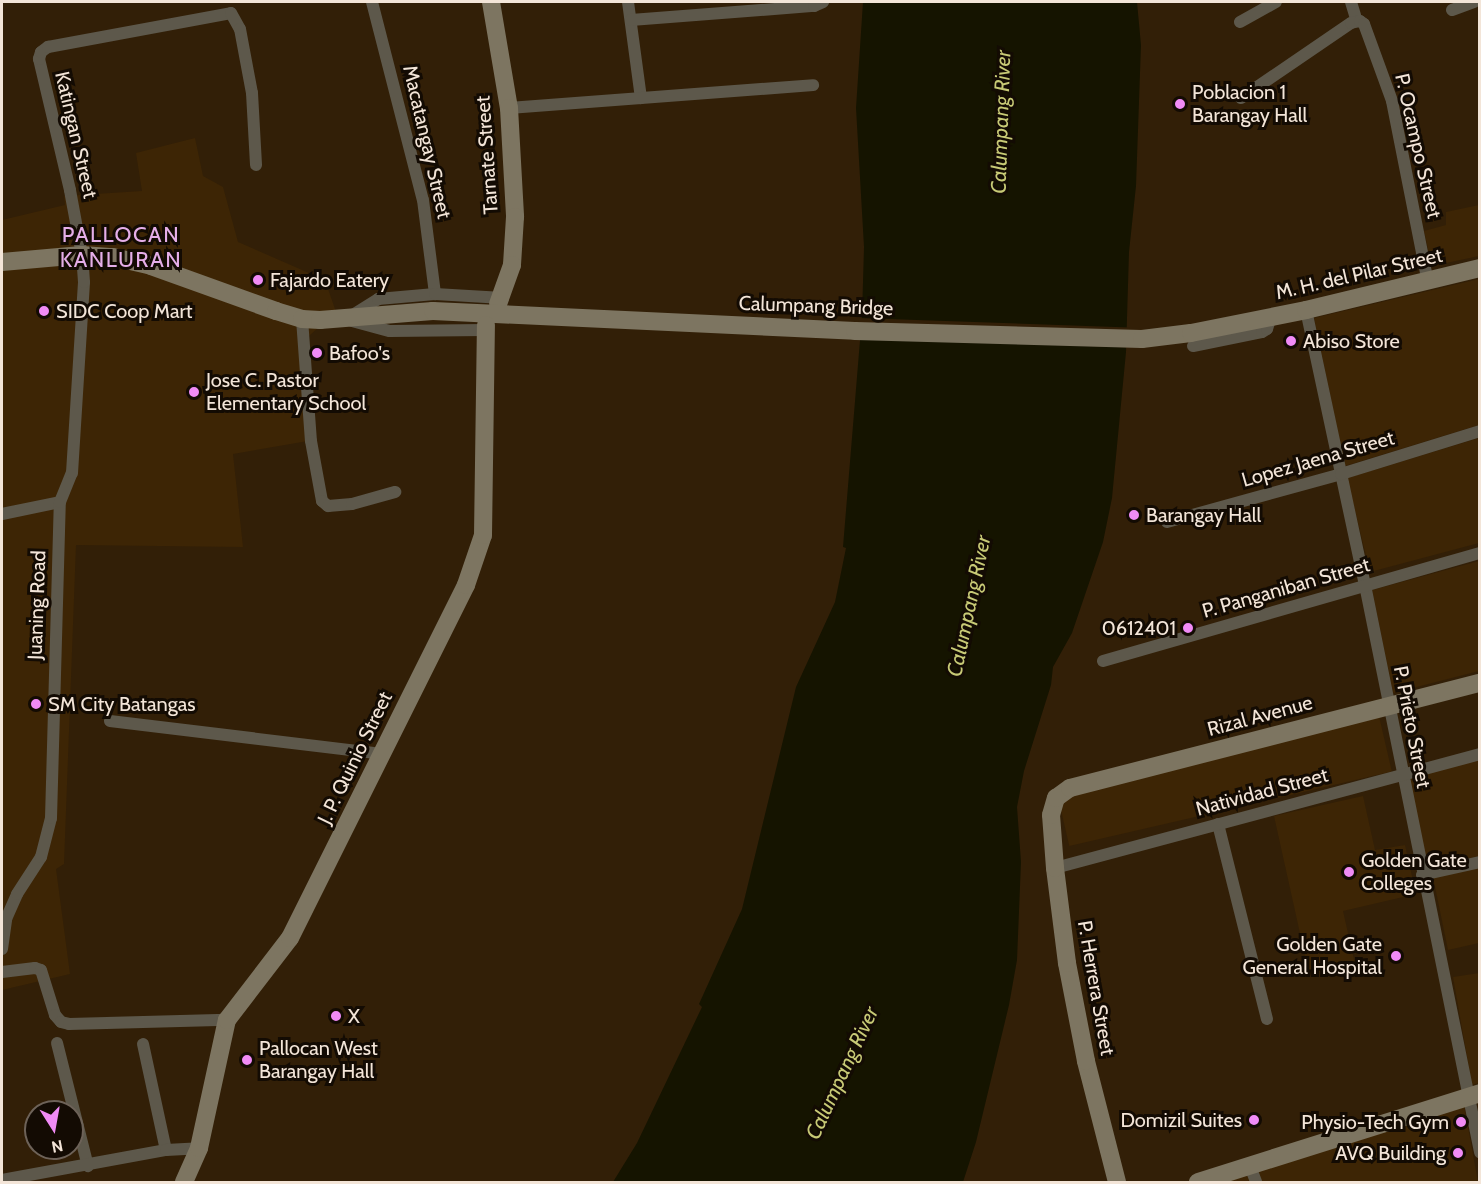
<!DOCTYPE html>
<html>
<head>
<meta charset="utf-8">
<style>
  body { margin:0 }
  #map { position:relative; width:1481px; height:1184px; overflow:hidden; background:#321f07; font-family:Cabin,sans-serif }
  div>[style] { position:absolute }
  .built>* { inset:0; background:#3d2505; transform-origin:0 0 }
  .water>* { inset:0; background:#151400 }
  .pier>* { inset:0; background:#321f07; transform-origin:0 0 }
  .street>* { height:12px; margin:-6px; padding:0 6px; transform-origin:6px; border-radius:6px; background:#5d584b }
  .secondary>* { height:18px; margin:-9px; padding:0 9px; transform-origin:9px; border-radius:9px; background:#7d7561 }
  .dots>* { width:16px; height:16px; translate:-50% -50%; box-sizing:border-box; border:3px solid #130b03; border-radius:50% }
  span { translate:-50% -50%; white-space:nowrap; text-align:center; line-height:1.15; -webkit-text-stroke:6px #130b03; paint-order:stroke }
  .poi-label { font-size:20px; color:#f3e5d8 }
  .left { translate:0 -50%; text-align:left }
  .right { translate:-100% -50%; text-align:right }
  .street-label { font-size:20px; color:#f3e5d8 }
  .water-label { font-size:21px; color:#c8ca76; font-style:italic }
  .quarter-label { font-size:22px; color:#e5aee8; letter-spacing:1.5px }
  .frame { position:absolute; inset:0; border:3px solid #f3e5d8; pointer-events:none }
  .north { position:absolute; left:24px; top:1100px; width:60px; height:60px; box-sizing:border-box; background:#130b03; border:2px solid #6d6258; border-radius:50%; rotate:169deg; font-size:16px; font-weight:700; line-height:24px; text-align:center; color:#f3e5d8 }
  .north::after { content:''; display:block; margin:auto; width:21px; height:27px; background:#f08bf6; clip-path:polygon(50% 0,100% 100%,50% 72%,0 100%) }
</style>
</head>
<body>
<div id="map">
  <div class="built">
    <i style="clip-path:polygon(195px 138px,203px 176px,223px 187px,238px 242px,325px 280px,336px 312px,301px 343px,308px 441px,233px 454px,243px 547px,76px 545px,64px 864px,56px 869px,70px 974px,2px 990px,2px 220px,65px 205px,64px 196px,142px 191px,136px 153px)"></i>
    <i style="clip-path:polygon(1479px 205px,1479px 256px,1432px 266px,1424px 231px,1446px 225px,1446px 212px)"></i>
    <i style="clip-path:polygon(1479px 279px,1479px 425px,1345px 466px,1314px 318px)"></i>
    <i style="clip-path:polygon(1479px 438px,1479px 543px,1370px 572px,1347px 478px)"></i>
    <i style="clip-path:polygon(1479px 561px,1479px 671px,1393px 693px,1372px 590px)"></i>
    <i style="left:1379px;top:716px;width:57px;height:331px;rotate:77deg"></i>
    <i style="clip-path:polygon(1479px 757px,1479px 856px,1426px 868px,1408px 776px)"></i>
    <i style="clip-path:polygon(1363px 796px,1375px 850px,1405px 845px,1416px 894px,1343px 911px,1355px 964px,1309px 974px,1274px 816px)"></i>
    <i style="clip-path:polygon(1479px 866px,1479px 943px,1448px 950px,1433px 877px)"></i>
    <i style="clip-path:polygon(1479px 973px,1479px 1083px,1472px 1085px,1453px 977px)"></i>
    <i style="clip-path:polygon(1464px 1105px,1478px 1182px,1220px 1182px)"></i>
  </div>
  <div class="water">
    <i style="clip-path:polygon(863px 2px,1137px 2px,1141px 45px,1136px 186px,1129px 252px,1126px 352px,1112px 498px,1103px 542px,1072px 633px,1053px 667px,1051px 685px,1024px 771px,1017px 807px,1021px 862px,1017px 960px,1009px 1005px,976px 1142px,963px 1182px,613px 1182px,637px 1143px,702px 1007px,699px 1004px,742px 909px,796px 687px,835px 602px,846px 548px,843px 547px,862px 316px,864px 247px,856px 108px)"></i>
  </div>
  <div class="pier">
    <i style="left:859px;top:318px;width:271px;height:20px;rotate:2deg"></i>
  </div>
  <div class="street">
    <i style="left:372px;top:2px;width:204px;rotate:75.6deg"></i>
    <i style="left:423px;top:200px;width:95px;rotate:82.7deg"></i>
    <i style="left:628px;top:2px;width:97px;rotate:82.3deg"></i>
    <i style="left:1351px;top:2px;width:14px;rotate:73deg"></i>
    <i style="left:1452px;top:10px;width:23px;rotate:-20deg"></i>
    <i style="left:631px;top:20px;width:184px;rotate:-4.4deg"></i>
    <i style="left:814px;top:6px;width:10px;rotate:-24deg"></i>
    <i style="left:1240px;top:22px;width:41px;rotate:-29.1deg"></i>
    <i style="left:1241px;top:98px;width:133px;rotate:-34.3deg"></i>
    <i style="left:1351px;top:23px;width:9px;rotate:-13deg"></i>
    <i style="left:1360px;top:21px;width:5px;rotate:37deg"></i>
    <i style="left:1364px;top:24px;width:82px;rotate:70deg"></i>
    <i style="left:1392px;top:101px;width:185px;rotate:78.8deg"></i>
    <i style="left:509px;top:108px;width:305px;rotate:-4.3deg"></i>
    <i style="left:1306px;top:310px;width:281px;rotate:77.9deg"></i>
    <i style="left:1365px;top:585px;width:579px;rotate:78.53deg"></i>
    <i style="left:351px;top:316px;width:32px;rotate:-32deg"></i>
    <i style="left:378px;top:299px;width:57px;rotate:-5deg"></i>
    <i style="left:435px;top:294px;width:68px;rotate:3.4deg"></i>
    <i style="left:302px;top:319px;width:122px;rotate:85.8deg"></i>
    <i style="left:311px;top:441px;width:61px;rotate:79.6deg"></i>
    <i style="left:322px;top:501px;width:8px;rotate:40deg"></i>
    <i style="left:328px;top:506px;width:24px;rotate:-5deg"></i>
    <i style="left:352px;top:504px;width:45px;rotate:-15.6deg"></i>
    <i style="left:352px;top:321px;width:39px;rotate:15deg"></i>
    <i style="left:390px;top:331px;width:94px;rotate:-0.6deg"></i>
    <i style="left:1193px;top:346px;width:70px;rotate:-11.5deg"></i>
    <i style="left:1262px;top:332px;width:6px;rotate:-31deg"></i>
    <i style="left:1267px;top:329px;width:13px;rotate:-72deg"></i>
    <i style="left:2px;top:514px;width:59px;rotate:-11.7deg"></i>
    <i style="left:1167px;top:522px;width:180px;rotate:-15.4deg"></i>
    <i style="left:1341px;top:474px;width:145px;rotate:-17.2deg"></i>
    <i style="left:1103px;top:661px;width:392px;rotate:-16deg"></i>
    <i style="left:110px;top:721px;width:274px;rotate:6.9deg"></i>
    <i style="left:1218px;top:824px;width:201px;rotate:75.9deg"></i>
    <i style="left:1055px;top:868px;width:440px;rotate:-15deg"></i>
    <i style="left:1422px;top:875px;width:59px;rotate:-12.6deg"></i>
    <i style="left:2px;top:949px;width:30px;rotate:-82deg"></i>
    <i style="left:6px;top:919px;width:27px;rotate:-66deg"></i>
    <i style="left:17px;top:894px;width:44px;rotate:-57deg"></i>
    <i style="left:41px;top:857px;width:40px;rotate:-75.6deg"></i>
    <i style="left:51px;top:818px;width:316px;rotate:-88.4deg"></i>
    <i style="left:60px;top:502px;width:31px;rotate:-68deg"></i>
    <i style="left:72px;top:473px;width:191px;rotate:-86.4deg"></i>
    <i style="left:84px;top:282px;width:27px;rotate:-94deg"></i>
    <i style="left:82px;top:255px;width:66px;rotate:-100.5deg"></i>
    <i style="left:70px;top:190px;width:135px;rotate:-103.3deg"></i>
    <i style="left:39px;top:59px;width:7px;rotate:-74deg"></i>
    <i style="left:41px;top:52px;width:9px;rotate:-36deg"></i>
    <i style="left:48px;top:47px;width:186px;rotate:-10.5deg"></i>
    <i style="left:231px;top:13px;width:18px;rotate:61deg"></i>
    <i style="left:240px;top:29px;width:65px;rotate:79.4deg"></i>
    <i style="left:252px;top:93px;width:72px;rotate:86.8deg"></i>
    <i style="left:2px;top:972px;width:33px;rotate:-7deg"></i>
    <i style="left:35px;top:968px;width:6px;rotate:18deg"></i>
    <i style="left:41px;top:970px;width:47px;rotate:72.7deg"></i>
    <i style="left:55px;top:1015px;width:9px;rotate:49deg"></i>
    <i style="left:61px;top:1022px;width:8px;rotate:14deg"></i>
    <i style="left:69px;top:1024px;width:158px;rotate:-1.5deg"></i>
    <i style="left:57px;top:1043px;width:127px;rotate:75.9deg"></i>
    <i style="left:143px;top:1044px;width:108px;rotate:77.8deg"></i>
    <i style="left:1250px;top:1166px;width:17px;rotate:69deg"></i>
    <i style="left:2px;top:1180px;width:167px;rotate:-10.4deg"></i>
    <i style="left:166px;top:1150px;width:33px;rotate:-3deg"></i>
  </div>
  <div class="secondary">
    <i style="left:491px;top:2px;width:108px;rotate:80.4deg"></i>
    <i style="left:509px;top:108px;width:109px;rotate:86.8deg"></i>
    <i style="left:515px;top:217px;width:48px;rotate:93.6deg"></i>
    <i style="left:512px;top:265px;width:41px;rotate:109.7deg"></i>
    <i style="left:2px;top:262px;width:80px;rotate:-5deg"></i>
    <i style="left:82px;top:255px;width:31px;rotate:4deg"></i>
    <i style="left:113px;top:257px;width:39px;rotate:13deg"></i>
    <i style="left:151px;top:266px;width:133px;rotate:19.8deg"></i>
    <i style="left:276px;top:311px;width:27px;rotate:17deg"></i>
    <i style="left:302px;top:319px;width:18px;rotate:3deg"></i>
    <i style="left:320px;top:320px;width:113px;rotate:-4.6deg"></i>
    <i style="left:433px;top:311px;width:422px;rotate:2.7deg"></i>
    <i style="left:855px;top:331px;width:287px;rotate:1.6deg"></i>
    <i style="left:1142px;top:339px;width:49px;rotate:-7deg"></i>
    <i style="left:1191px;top:333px;width:117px;rotate:-11.3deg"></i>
    <i style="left:1306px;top:310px;width:179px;rotate:-13.6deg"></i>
    <i style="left:184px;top:1182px;width:37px;rotate:-66deg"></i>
    <i style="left:199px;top:1148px;width:131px;rotate:-77.7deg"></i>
    <i style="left:227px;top:1020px;width:103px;rotate:-52.5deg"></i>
    <i style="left:290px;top:938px;width:394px;rotate:-63.5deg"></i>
    <i style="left:466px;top:585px;width:53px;rotate:-71.2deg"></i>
    <i style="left:483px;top:535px;width:210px;rotate:-89.2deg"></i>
    <i style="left:1117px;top:1182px;width:125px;rotate:-104.4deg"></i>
    <i style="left:1086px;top:1061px;width:100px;rotate:-101deg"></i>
    <i style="left:1067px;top:963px;width:96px;rotate:-97.2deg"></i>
    <i style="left:1055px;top:868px;width:53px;rotate:-94.3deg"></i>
    <i style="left:1051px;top:815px;width:18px;rotate:-74deg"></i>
    <i style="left:1056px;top:798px;width:17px;rotate:-36deg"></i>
    <i style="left:1070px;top:788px;width:423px;rotate:-14.4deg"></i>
    <i style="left:1198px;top:1182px;width:296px;rotate:-17.5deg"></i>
  </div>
  <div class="dots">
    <i style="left:1180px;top:104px;background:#f08bf6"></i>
    <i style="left:258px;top:280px;background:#f08bf6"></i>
    <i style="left:44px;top:311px;background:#f08bf6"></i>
    <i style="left:1291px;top:341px;background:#f08bf6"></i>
    <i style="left:317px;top:353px;background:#f08bf6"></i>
    <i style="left:194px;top:392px;background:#f08bf6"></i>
    <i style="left:1134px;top:515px;background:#f08bf6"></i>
    <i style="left:1188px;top:628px;background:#f08bf6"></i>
    <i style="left:36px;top:704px;background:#f08bf6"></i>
    <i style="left:1349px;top:872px;background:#f08bf6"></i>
    <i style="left:1396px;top:956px;background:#f08bf6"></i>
    <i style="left:336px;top:1016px;background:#f08bf6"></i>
    <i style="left:247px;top:1060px;background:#f08bf6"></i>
    <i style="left:1254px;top:1120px;background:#f08bf6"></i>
    <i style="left:1461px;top:1122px;background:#f08bf6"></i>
    <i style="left:1458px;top:1153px;background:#f08bf6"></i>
  </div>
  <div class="poi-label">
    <span class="left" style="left:1192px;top:104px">Poblacion 1<br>Barangay Hall</span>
    <span class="left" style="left:270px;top:280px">Fajardo Eatery</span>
    <span class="left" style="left:56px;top:311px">SIDC Coop Mart</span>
    <span class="left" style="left:1303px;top:341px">Abiso Store</span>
    <span class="left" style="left:329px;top:353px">Bafoo's</span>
    <span class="left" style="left:206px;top:392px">Jose C. Pastor<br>Elementary School</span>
    <span class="left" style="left:1146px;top:515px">Barangay Hall</span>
    <span class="right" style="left:1176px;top:628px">0612401</span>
    <span class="left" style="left:48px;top:704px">SM City Batangas</span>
    <span class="left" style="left:1361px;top:872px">Golden Gate<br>Colleges</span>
    <span class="right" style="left:1382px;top:956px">Golden Gate<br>General Hospital</span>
    <span class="left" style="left:348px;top:1016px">X</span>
    <span class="left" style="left:259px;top:1060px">Pallocan West<br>Barangay Hall</span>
    <span class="right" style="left:1242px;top:1120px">Domizil Suites</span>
    <span class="right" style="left:1449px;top:1122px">Physio-Tech Gym</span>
    <span class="right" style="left:1446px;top:1153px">AVQ Building</span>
  </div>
  <div class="street-label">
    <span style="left:76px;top:135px;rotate:77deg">Katingan Street</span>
    <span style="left:427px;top:142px;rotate:77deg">Macatangay Street</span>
    <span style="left:1418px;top:146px;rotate:77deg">P. Ocampo Street</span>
    <span style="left:487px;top:155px;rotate:-94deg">Tarnate Street</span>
    <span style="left:1359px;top:274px;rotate:-13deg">M. H. del Pilar Street</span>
    <span style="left:816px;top:306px;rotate:2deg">Calumpang Bridge</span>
    <span style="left:1318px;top:459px;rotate:-16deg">Lopez Jaena Street</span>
    <span style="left:1286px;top:588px;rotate:-16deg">P. Panganiban Street</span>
    <span style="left:37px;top:605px;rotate:-88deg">Juaning Road</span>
    <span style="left:1260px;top:716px;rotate:-15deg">Rizal Avenue</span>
    <span style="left:1412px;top:727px;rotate:79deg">P. Prieto Street</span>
    <span style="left:355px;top:758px;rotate:-64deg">J. P. Quinio Street</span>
    <span style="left:1262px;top:792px;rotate:-15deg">Natividad Street</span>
    <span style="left:1096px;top:988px;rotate:80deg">P. Herrera Street</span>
  </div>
  <div class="water-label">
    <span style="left:1001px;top:122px;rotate:-88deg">Calumpang River</span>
    <span style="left:969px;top:606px;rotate:-78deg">Calumpang River</span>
    <span style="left:842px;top:1073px;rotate:-65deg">Calumpang River</span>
  </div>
  <div class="quarter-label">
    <span style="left:121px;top:247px">PALLOCAN<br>KANLURAN</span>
  </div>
  <div class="frame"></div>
  <div class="north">N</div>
</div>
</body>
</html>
